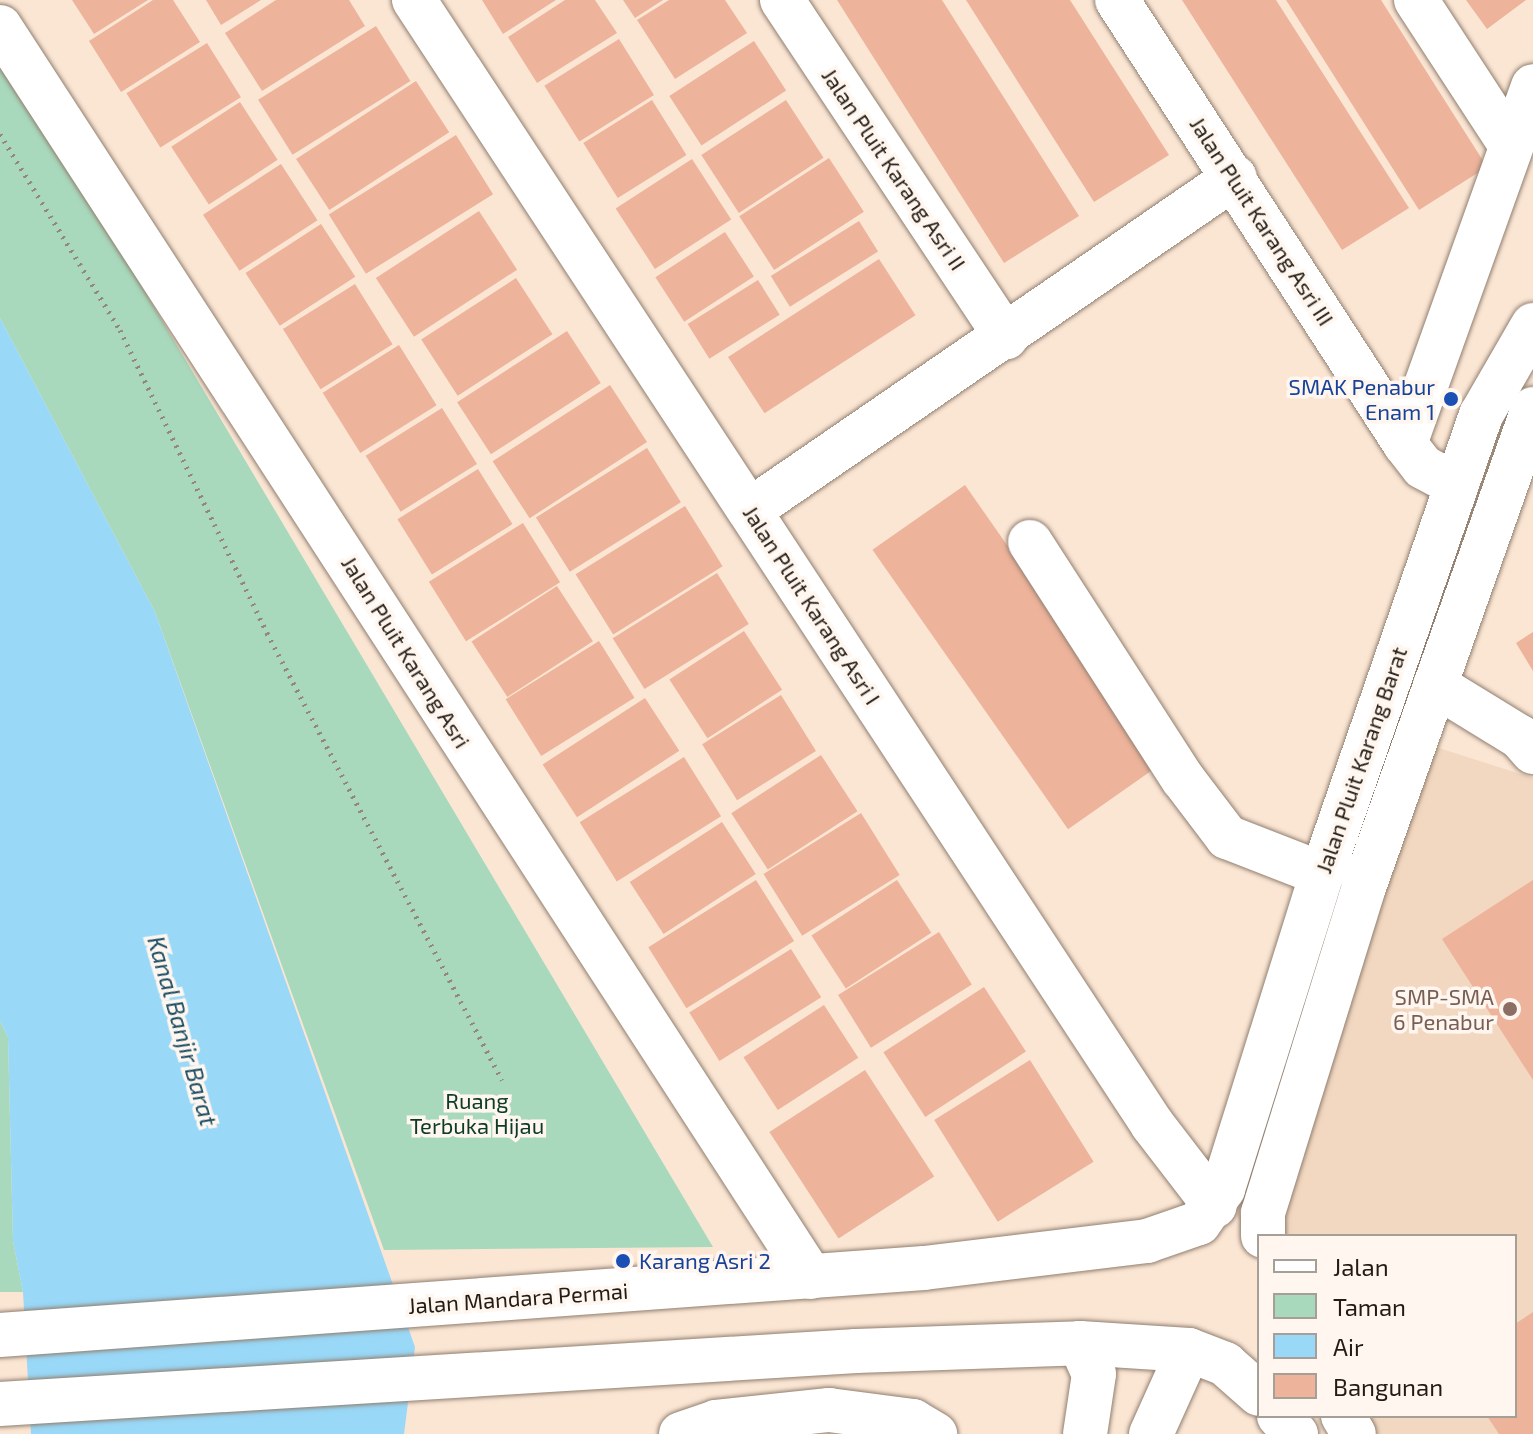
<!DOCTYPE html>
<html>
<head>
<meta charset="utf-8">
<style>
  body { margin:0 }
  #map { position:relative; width:1533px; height:1434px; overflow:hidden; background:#fbe6d4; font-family:"Exo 2",sans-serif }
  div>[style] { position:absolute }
  .built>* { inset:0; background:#f2d8c1 }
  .green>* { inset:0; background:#a8d9bc }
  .water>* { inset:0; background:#99d8f7 }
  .building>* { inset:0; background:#edb39b; transform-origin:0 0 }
  .path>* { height:5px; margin-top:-2.5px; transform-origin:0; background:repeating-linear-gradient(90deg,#95867a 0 2px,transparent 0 8px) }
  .roads { filter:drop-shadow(0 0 2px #917f6f) drop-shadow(0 0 2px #917f6f) }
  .minor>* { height:44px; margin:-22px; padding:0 22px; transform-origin:22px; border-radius:22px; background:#fff }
  .dots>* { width:22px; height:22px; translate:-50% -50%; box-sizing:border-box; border:4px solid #fef6ef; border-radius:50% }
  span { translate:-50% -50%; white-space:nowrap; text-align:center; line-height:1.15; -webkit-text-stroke:7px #fef6ef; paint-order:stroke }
  .street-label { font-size:22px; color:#231c15 }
  .transit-label { font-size:22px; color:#164399 }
  .right { translate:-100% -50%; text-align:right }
  .left { translate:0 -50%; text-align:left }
  .education-label { font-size:22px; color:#785e54 }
  .park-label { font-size:22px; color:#0c3b26 }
  .water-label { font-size:24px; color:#1b4d63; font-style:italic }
  .legend { position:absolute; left:1257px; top:1234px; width:260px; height:184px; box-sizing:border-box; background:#fef6ef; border:2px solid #a69f98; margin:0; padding:10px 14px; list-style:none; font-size:24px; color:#231c15 }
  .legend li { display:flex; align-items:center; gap:16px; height:40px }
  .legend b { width:40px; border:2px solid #a69f98 }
</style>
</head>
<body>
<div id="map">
  <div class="built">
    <i style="clip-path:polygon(1373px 727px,1533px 778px,1533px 1434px,1376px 1434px,1365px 1416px,1515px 1416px,1515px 1236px,1259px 1236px,1259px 1251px,1237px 1216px)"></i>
  </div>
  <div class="green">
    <i style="clip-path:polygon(0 48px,713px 1247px,384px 1250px,155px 612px,0 318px)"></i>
    <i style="clip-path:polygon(0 1021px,8px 1037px,13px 1241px,23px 1292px,0 1292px)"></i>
  </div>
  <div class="water">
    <i style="clip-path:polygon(0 318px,155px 612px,415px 1347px,404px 1434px,31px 1434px,23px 1292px,13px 1241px,8px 1037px,0 1021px)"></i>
  </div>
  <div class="building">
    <i style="clip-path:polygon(72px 0,148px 0,94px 34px)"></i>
    <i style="clip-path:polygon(153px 0,173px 0,200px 42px,121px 92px,89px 41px)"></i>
    <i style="clip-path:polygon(206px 0,261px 0,221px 25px)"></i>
    <i style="clip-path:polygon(276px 0,349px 0,365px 26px,262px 91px,225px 33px)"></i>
    <i style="clip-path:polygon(482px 0,556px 0,503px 34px)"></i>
    <i style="clip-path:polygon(565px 0,595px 0,617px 33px,537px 83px,508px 37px)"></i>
    <i style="clip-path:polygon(623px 0,663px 0,635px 18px)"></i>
    <i style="clip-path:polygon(669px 0,725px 0,747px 33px,675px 79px,637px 20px)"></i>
    <i style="clip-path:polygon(837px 0,942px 0,1079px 216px,1004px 263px)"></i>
    <i style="clip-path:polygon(966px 0,1070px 0,1169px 155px,1094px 202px)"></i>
    <i style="clip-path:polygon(1182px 0,1276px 0,1409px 208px,1342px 250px)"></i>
    <i style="clip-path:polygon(1286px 0,1381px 0,1487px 167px,1419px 210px)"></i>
    <i style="clip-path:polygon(1466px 0,1526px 0,1487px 29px)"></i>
    <i style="left:376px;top:26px;width:65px;height:139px;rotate:58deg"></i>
    <i style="left:619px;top:39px;width:66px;height:88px;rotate:58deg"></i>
    <i style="left:754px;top:41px;width:59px;height:101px;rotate:57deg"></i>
    <i style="left:207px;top:43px;width:64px;height:95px;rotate:58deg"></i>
    <i style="left:416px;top:81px;width:61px;height:143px;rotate:57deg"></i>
    <i style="left:652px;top:100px;width:65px;height:81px;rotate:58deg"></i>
    <i style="left:786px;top:100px;width:69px;height:101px;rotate:57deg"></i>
    <i style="left:240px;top:102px;width:69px;height:82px;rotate:57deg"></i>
    <i style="left:456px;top:135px;width:70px;height:150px;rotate:58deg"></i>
    <i style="left:829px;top:158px;width:64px;height:107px;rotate:57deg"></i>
    <i style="left:692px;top:159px;width:72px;height:91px;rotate:57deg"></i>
    <i style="left:281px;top:164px;width:67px;height:93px;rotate:57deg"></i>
    <i style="left:479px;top:211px;width:70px;height:123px;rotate:57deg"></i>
    <i style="left:859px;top:221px;width:36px;height:104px;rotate:58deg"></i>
    <i style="left:321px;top:224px;width:63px;height:90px;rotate:57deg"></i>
    <i style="left:725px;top:232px;width:53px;height:83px;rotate:57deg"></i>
    <i style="left:879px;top:259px;width:67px;height:180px;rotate:57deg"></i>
    <i style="left:516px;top:278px;width:67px;height:113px;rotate:57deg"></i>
    <i style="left:758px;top:280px;width:41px;height:83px;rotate:58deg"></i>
    <i style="left:355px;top:284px;width:71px;height:85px;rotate:58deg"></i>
    <i style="left:567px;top:331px;width:62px;height:131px;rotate:57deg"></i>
    <i style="left:399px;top:345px;width:71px;height:90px;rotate:58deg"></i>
    <i style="left:610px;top:385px;width:68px;height:140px;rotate:57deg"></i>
    <i style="left:442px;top:408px;width:66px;height:90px;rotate:58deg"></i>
    <i style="left:647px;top:448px;width:64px;height:131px;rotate:58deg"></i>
    <i style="left:478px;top:469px;width:65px;height:95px;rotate:58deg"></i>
    <i style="left:965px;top:485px;width:341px;height:113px;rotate:55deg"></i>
    <i style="left:685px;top:506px;width:71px;height:129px;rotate:58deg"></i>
    <i style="left:523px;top:523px;width:70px;height:111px;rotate:58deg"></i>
    <i style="left:717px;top:573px;width:60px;height:123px;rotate:58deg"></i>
    <i style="left:557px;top:586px;width:66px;height:102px;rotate:57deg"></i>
    <i style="left:744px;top:631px;width:70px;height:89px;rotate:57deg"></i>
    <i style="clip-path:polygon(1533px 632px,1533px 671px,1516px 643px)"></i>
    <i style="left:599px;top:641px;width:67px;height:110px;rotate:58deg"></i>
    <i style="left:781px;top:695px;width:66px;height:93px;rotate:58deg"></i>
    <i style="left:645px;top:698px;width:63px;height:122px;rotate:57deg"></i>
    <i style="left:821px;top:755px;width:67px;height:107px;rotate:57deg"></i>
    <i style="left:684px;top:757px;width:70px;height:123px;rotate:58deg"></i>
    <i style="left:861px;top:813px;width:73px;height:115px;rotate:58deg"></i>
    <i style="left:722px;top:822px;width:62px;height:110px;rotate:57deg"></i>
    <i style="left:756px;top:880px;width:72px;height:127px;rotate:58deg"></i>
    <i style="left:897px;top:880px;width:63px;height:102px;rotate:57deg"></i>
    <i style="clip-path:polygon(1533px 880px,1533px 1080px,1442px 939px)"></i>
    <i style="left:939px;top:932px;width:62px;height:119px;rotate:58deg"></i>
    <i style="left:791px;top:949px;width:57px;height:120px;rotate:58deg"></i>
    <i style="left:984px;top:987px;width:77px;height:120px;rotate:57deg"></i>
    <i style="left:824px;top:1005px;width:63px;height:96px;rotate:57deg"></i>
    <i style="left:1030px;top:1060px;width:120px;height:113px;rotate:58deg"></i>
    <i style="left:865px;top:1070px;width:127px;height:114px;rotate:57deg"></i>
    <i style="clip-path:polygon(1533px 1312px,1533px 1434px,1499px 1434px,1487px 1416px,1515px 1416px,1515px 1324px)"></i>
  </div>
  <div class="path">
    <i style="left:0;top:134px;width:230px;rotate:58.5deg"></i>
    <i style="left:120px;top:330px;width:337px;rotate:64.1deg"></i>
    <i style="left:267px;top:633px;width:505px;rotate:62.27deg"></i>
  </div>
  <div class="roads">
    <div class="minor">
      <i style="left:414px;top:0;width:1345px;rotate:56.71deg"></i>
      <i style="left:1152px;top:1124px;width:103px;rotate:52.5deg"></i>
      <i style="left:782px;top:0;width:405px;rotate:56.4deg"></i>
      <i style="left:1117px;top:0;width:529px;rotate:57.03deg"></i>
      <i style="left:1405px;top:444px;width:29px;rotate:52deg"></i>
      <i style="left:1423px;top:467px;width:38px;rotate:28deg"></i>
      <i style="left:1416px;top:0;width:174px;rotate:56.9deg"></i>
      <i style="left:0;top:27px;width:1490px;rotate:57.02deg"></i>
      <i style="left:1405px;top:444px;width:380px;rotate:-70.3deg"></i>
      <i style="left:750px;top:510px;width:588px;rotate:-34.47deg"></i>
      <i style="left:1030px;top:542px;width:282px;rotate:57.2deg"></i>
      <i style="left:1183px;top:779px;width:73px;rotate:52.8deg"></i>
      <i style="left:1227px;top:837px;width:102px;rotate:21.3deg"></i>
      <i style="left:1435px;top:685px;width:100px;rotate:31.5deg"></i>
      <i style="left:1520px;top:737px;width:20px;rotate:49deg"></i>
      <i style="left:1263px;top:1236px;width:23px;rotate:-90deg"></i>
      <i style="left:1263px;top:1213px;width:341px;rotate:-72.8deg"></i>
      <i style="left:1364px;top:887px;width:507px;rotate:-70.53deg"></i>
      <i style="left:0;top:1335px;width:926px;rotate:-4.15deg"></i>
      <i style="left:924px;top:1268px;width:225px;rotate:-6.9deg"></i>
      <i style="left:1147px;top:1241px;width:55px;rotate:-19.1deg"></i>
      <i style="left:1199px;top:1223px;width:42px;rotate:-54.8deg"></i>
      <i style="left:1223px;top:1189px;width:330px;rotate:-72.6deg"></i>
      <i style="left:1322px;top:874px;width:486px;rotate:-70.9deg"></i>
      <i style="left:1481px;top:415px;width:104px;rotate:-60deg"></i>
      <i style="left:1080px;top:1343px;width:34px;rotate:66deg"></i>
      <i style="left:1094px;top:1374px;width:61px;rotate:98.5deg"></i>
      <i style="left:0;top:1404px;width:858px;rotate:-3.54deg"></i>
      <i style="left:856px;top:1351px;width:224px;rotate:-2deg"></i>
      <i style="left:1080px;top:1343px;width:109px;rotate:3.7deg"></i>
      <i style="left:1189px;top:1350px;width:39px;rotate:21deg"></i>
      <i style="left:1225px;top:1364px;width:45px;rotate:41.4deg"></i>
      <i style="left:1279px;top:1416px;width:25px;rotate:47deg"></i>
      <i style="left:1343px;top:1416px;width:21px;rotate:59deg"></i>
      <i style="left:681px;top:1434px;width:37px;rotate:-19deg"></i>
      <i style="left:716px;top:1422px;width:114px;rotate:-6.1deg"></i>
      <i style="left:829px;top:1410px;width:85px;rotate:7.5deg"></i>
      <i style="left:913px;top:1421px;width:26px;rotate:31deg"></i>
      <i style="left:1151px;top:1434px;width:92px;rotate:-65.7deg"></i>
    </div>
  </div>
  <div class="dots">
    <i style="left:1451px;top:399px;background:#1a4fb4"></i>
    <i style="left:1510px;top:1009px;background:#8d6e63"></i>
    <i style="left:623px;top:1261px;background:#1a4fb4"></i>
  </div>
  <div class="street-label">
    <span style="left:894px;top:169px;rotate:56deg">Jalan Pluit Karang Asri II</span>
    <span style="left:1262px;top:221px;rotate:57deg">Jalan Pluit Karang Asri III</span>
    <span style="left:812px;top:605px;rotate:57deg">Jalan Pluit Karang Asri I</span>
    <span style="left:406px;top:652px;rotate:58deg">Jalan Pluit Karang Asri</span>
    <span style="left:1361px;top:760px;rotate:-71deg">Jalan Pluit Karang Barat</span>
    <span style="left:518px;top:1298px;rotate:-4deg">Jalan Mandara Permai</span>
  </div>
  <div class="transit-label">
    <span class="right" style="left:1435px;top:399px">SMAK Penabur<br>Enam 1</span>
    <span class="left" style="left:639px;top:1261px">Karang Asri 2</span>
  </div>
  <div class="education-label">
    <span class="right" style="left:1494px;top:1009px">SMP-SMA<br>6 Penabur</span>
  </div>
  <div class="park-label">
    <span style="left:477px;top:1113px">Ruang<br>Terbuka Hijau</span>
  </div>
  <div class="water-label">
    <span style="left:183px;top:1031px;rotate:74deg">Kanal Banjir Barat</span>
  </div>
  <ul class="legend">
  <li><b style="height:10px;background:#fff"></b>Jalan</li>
  <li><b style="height:22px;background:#a8d9bc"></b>Taman</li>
  <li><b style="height:22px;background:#99d8f7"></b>Air</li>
  <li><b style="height:22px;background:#edb39b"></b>Bangunan</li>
  </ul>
</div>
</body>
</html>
